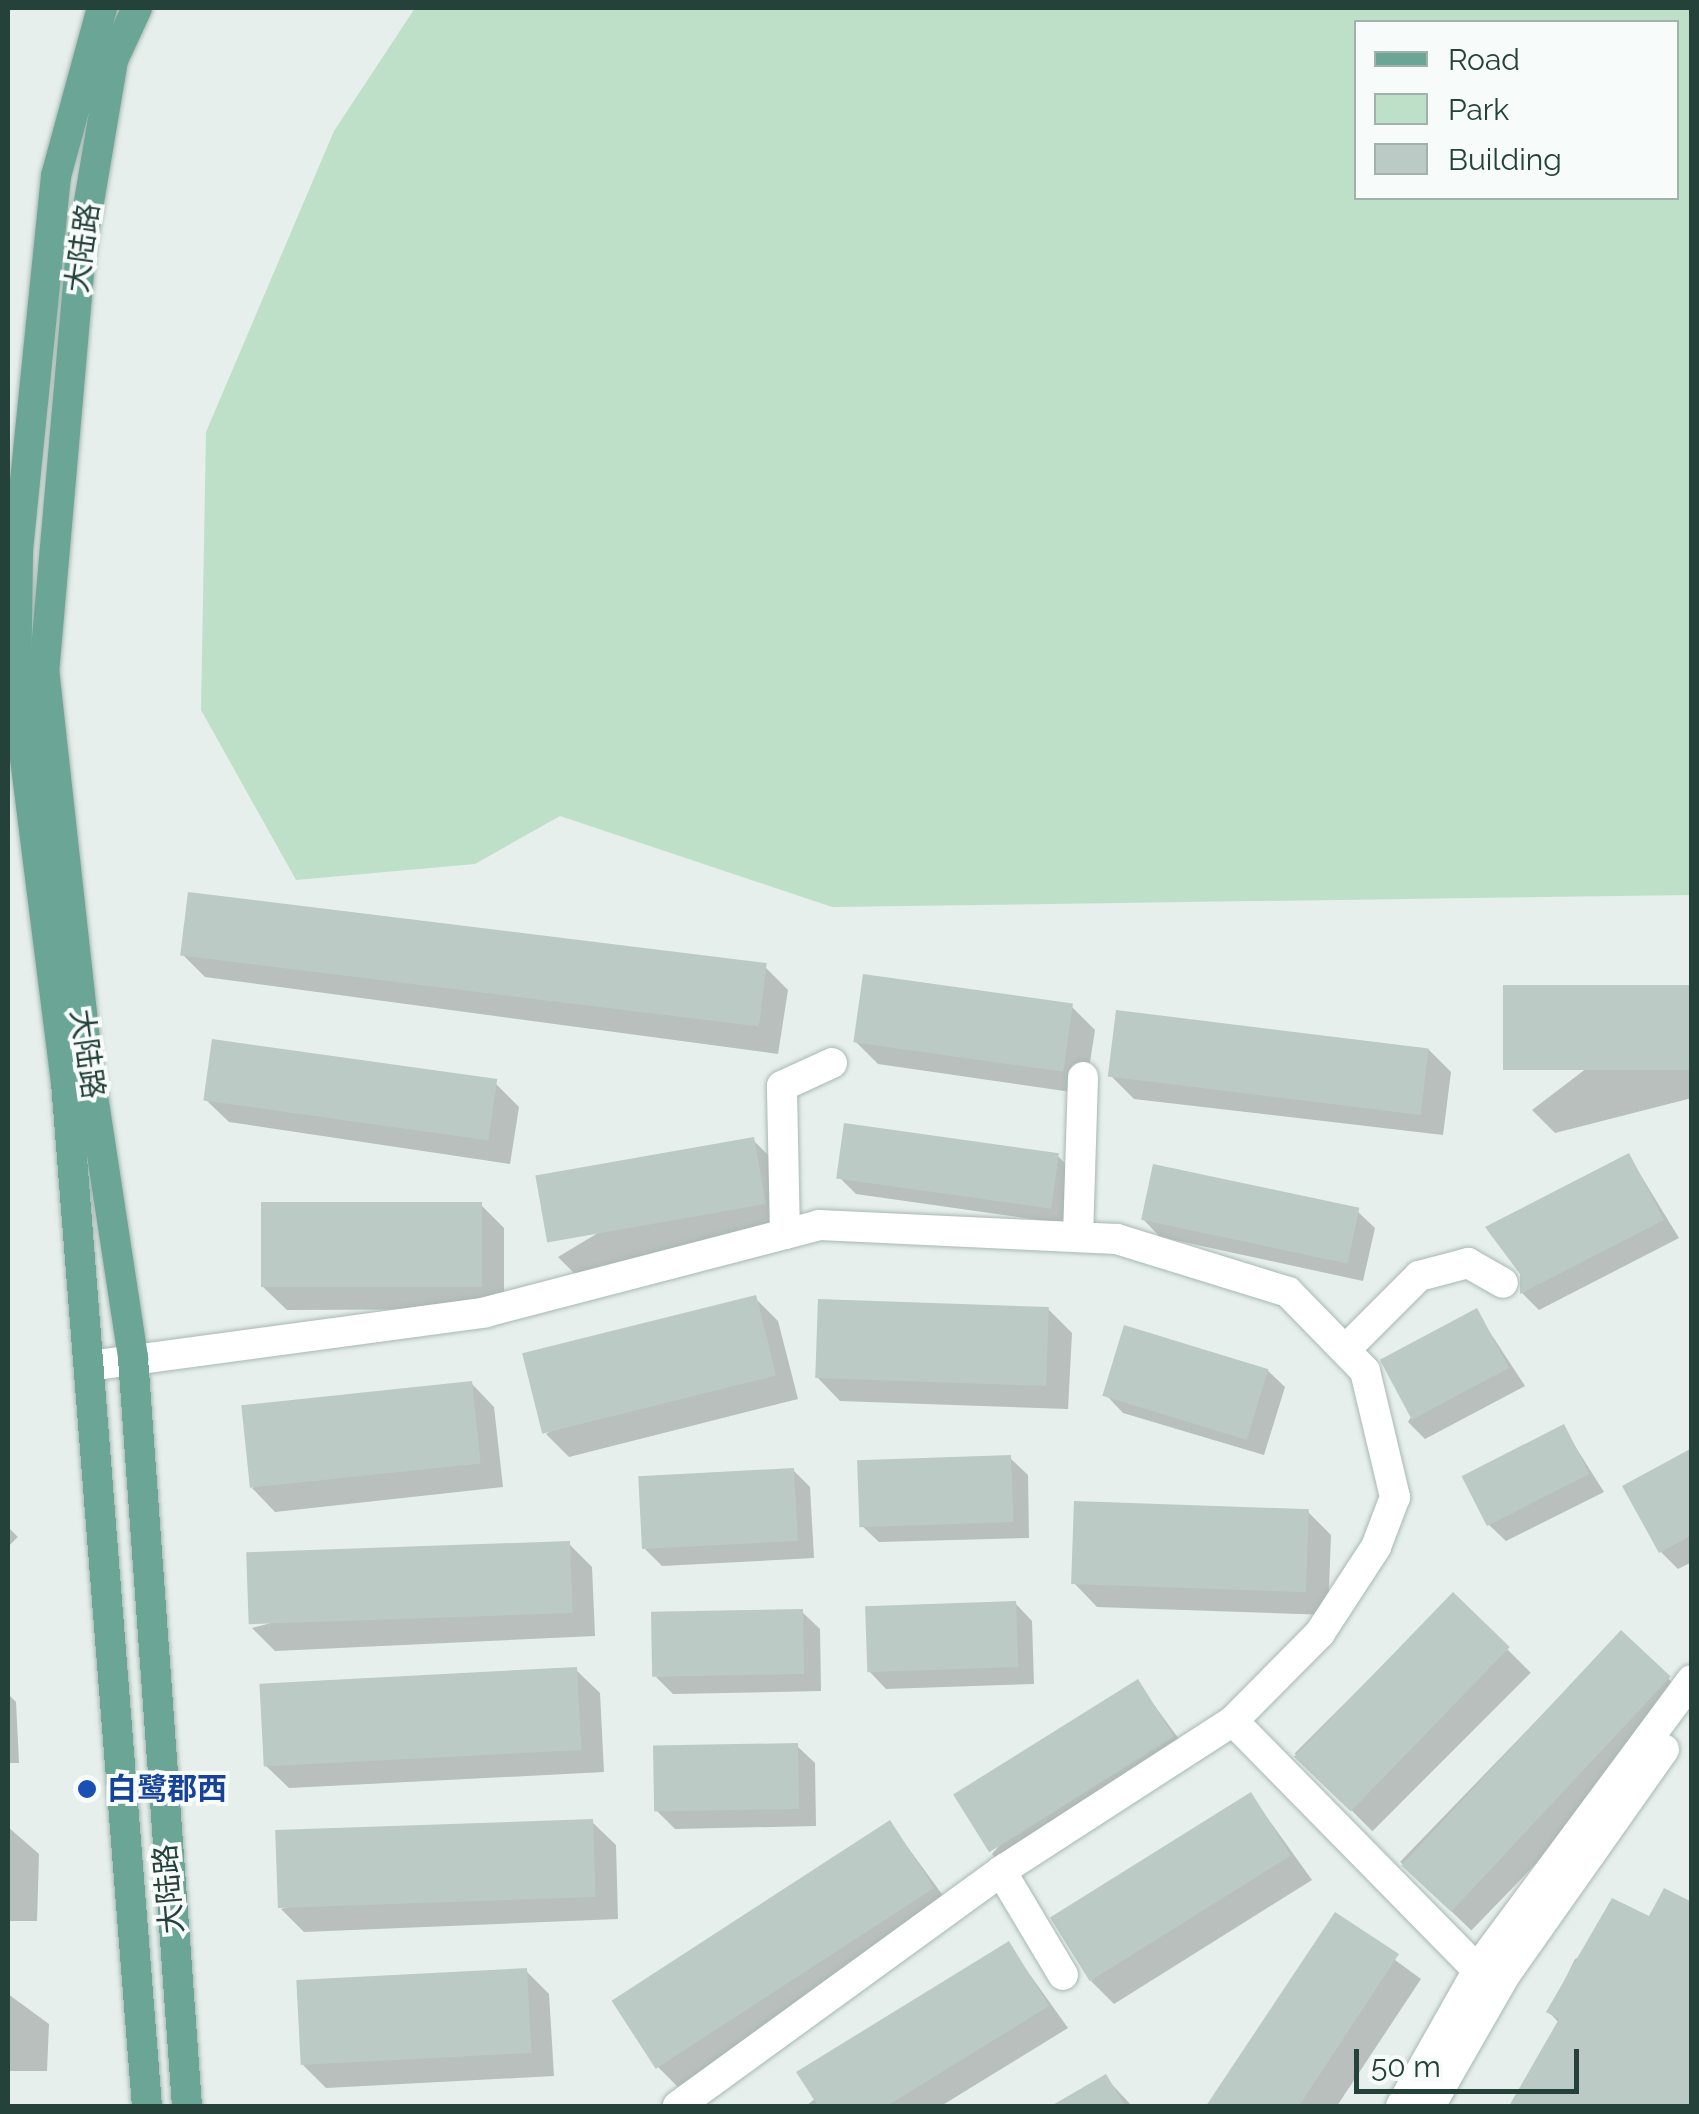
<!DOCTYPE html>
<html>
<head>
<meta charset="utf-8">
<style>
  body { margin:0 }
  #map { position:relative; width:1699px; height:2114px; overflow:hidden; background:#e6efeb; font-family:Raleway,"Noto Sans SC",sans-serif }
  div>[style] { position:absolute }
  .green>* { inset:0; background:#bfe0c8 }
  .shadow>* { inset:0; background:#0003; transform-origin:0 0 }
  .building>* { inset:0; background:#bbcac4; transform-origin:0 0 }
  .roads { filter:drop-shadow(0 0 2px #a8b8b2) drop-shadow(0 0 2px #a8b8b2) }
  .minor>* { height:30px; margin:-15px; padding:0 15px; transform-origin:15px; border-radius:15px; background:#fff }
  .major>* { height:30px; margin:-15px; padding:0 15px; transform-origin:15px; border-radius:15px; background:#6aa596 }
  .dots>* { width:28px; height:28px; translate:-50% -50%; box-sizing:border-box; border:5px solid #f7fbf9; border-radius:50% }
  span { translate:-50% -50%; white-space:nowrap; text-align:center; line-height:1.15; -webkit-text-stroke:8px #f7fbf9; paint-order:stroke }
  .street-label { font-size:30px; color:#24423a }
  .transit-label { font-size:30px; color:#164399; font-weight:700 }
  .left { translate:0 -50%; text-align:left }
  .frame { position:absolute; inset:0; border:10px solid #24423a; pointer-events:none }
  .legend { position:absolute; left:1354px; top:20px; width:325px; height:180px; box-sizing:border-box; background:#f7fbf9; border:2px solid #a3b1ad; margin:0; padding:12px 18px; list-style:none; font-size:30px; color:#24423a }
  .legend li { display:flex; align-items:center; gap:20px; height:50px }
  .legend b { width:50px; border:2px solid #a3b1ad }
  .scale { position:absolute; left:1354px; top:2049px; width:225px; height:45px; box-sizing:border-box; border:5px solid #24423a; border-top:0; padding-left:12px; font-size:30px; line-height:35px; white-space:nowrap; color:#24423a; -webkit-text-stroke:8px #f7fbf9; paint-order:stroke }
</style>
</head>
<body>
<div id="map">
  <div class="green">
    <i style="clip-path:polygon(evenodd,415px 8px,1691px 8px,1691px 895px,832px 907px,560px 816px,475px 864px,296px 880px,201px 710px,206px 432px,334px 131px,415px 8px,1356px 22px,1676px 22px,1676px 198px,1356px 198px,1356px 22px)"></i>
  </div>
  <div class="shadow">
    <i style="clip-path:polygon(182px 954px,765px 967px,788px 990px,778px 1054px,205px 977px)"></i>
    <i style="clip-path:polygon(1692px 988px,1692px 1098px,1555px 1133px,1532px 1110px)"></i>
    <i style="clip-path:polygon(1072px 1007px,1095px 1030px,1085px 1094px,878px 1064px,855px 1041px)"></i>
    <i style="clip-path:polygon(1428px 1049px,1451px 1072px,1443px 1135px,1134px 1099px,1111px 1076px)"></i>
    <i style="clip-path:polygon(496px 1084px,519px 1107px,510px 1164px,229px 1122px,205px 1099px)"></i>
    <i style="clip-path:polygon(753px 1140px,776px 1163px,787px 1226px,581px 1280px,558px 1257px)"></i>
    <i style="clip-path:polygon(1058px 1156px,1075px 1174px,1067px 1224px,856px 1194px,839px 1177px)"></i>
    <i style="clip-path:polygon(1629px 1156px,1679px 1238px,1539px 1310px,1522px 1293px,1522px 1274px)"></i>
    <i style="clip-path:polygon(481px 1205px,504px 1228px,504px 1309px,287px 1310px,263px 1287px)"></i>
    <i style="clip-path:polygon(1357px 1211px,1375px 1228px,1363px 1281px,1160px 1237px,1143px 1219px)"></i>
    <i style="clip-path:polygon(755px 1298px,778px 1321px,798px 1399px,569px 1457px,546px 1434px)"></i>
    <i style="clip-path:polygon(1048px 1309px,1072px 1333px,1068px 1409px,840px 1401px,817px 1377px)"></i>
    <i style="clip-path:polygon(1476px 1311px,1525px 1386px,1425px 1439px,1408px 1422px)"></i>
    <i style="clip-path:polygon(1267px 1370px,1285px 1387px,1264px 1455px,1123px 1413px,1106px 1395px)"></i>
    <i style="clip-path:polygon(471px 1383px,494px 1407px,503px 1487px,275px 1512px,252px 1488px)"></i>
    <i style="clip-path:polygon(1563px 1427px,1604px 1492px,1506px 1541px,1488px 1524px)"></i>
    <i style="clip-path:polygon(1692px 1451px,1692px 1562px,1678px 1569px,1661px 1552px)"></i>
    <i style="clip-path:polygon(1010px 1458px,1028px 1475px,1029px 1538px,879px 1542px,861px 1525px)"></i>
    <i style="clip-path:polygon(793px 1470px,810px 1487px,814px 1558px,662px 1566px,645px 1549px)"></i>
    <i style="clip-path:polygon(1308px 1512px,1331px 1535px,1328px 1615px,1097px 1607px,1074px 1583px)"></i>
    <i style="left:8px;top:1527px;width:14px;height:95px;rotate:45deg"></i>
    <i style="clip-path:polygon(569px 1544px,592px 1567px,595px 1636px,275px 1651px,252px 1628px)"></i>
    <i style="left:1453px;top:1595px;width:110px;height:224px;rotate:45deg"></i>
    <i style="clip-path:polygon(1015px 1603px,1032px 1621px,1034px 1684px,886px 1689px,869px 1671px)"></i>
    <i style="clip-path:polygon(802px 1612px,820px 1629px,821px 1691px,673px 1694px,656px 1677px)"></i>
    <i style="left:1621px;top:1633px;width:99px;height:318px;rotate:44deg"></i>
    <i style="clip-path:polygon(576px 1670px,600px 1693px,604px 1772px,289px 1788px,265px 1765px)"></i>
    <i style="clip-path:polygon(1138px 1683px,1195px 1761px,1015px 1877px,992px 1854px)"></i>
    <i style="clip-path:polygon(8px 1694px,16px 1702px,19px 1763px,8px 1763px)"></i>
    <i style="clip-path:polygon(797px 1746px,815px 1763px,816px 1826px,675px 1829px,657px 1811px)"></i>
    <i style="clip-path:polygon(1251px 1795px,1312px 1880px,1114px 2004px,1091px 1981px)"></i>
    <i style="clip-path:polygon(592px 1822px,616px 1845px,618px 1919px,304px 1932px,281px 1909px)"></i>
    <i style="clip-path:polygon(890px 1823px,955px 1912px,678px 2087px,655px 2064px)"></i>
    <i style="clip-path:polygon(8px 1827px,39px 1854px,37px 1921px,8px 1921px)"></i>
    <i style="clip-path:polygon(1692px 1905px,1692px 2106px,1512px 2106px,1559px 2023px,1549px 2012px,1575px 1959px)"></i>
    <i style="clip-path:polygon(1335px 1916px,1421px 1979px,1337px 2106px,1209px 2106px)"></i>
    <i style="clip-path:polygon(1008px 1944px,1068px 2028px,941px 2106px,806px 2106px)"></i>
    <i style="clip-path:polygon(526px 1971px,549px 1994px,554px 2076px,326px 2088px,303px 2065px)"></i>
    <i style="clip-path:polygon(8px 1994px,49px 2024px,47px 2071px,8px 2071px)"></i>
    <i style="clip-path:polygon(1105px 2077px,1132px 2106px,1056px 2106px)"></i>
  </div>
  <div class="building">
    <i style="left:188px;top:892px;width:583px;height:64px;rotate:7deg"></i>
    <i style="left:863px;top:974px;width:212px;height:69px;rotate:8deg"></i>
    <i style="left:1692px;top:985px;width:85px;height:189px;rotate:90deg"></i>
    <i style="left:1116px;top:1010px;width:315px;height:67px;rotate:7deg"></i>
    <i style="left:212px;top:1039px;width:288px;height:62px;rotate:8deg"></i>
    <i style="left:844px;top:1123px;width:217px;height:56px;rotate:8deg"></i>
    <i style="left:754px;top:1137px;width:68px;height:222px;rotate:80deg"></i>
    <i style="clip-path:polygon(1629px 1153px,1664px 1220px,1520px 1294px,1520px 1274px,1485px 1227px)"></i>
    <i style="left:1153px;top:1164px;width:211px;height:57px;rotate:12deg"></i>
    <i style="left:482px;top:1202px;width:85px;height:221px;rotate:90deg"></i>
    <i style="left:756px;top:1295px;width:83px;height:241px;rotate:76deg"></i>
    <i style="left:818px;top:1299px;width:231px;height:79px;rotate:2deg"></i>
    <i style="left:1477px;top:1308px;width:68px;height:110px;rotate:62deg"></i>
    <i style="left:1124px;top:1325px;width:151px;height:74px;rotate:17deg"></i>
    <i style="left:472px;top:1381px;width:83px;height:232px;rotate:84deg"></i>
    <i style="left:1564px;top:1424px;width:56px;height:115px;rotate:63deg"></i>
    <i style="clip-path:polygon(1692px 1448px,1692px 1535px,1659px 1553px,1622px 1486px)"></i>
    <i style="left:1011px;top:1455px;width:67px;height:154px;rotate:88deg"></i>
    <i style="left:794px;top:1468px;width:73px;height:156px;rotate:87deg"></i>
    <i style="left:1074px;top:1501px;width:235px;height:83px;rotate:2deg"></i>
    <i style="left:570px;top:1541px;width:72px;height:324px;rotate:88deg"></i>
    <i style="left:1453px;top:1592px;width:79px;height:229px;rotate:44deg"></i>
    <i style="left:1016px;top:1601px;width:66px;height:151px;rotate:88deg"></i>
    <i style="left:803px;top:1609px;width:65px;height:152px;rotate:89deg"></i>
    <i style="left:1621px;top:1630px;width:68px;height:322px;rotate:43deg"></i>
    <i style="left:577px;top:1667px;width:83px;height:318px;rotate:87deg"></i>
    <i style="left:1138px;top:1679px;width:68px;height:218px;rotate:58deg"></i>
    <i style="left:798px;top:1743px;width:66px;height:145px;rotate:89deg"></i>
    <i style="left:1251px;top:1792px;width:75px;height:237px;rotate:58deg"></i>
    <i style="left:593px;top:1819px;width:78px;height:318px;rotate:88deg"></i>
    <i style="left:890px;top:1820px;width:81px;height:332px;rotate:57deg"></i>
    <i style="clip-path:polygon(1664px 1888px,1692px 1902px,1692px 2106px,1509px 2106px,1559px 2019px,1546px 2012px,1612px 1898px,1649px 1916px)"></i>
    <i style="clip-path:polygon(1335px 1912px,1399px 1954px,1299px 2106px,1206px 2106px)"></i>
    <i style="clip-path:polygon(1009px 1941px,1049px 2006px,887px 2106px,818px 2106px,796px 2072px)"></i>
    <i style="left:527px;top:1968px;width:85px;height:231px;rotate:87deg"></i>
    <i style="clip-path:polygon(1106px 2074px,1125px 2106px,1051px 2106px)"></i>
  </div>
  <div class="roads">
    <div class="minor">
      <i style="left:785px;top:1234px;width:148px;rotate:-91.2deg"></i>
      <i style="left:782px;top:1086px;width:55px;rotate:-24.7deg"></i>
      <i style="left:1078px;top:1237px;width:160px;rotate:-88.2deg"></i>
      <i style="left:1345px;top:1350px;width:105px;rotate:-45deg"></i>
      <i style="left:1419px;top:1276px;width:51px;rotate:-14.9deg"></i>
      <i style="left:1468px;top:1263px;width:40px;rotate:29.7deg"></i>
      <i style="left:89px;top:1366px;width:401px;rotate:-7.7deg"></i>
      <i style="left:486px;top:1312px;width:344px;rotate:-14.6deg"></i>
      <i style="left:819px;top:1225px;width:298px;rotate:2.7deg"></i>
      <i style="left:1117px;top:1239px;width:179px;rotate:17.2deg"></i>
      <i style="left:1288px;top:1292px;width:110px;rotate:45.7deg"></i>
      <i style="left:1365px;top:1371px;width:130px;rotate:76.6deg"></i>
      <i style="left:1395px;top:1497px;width:53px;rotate:110.8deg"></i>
      <i style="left:1376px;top:1547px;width:103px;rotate:123.1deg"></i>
      <i style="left:1320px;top:1633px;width:124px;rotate:134.7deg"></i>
      <i style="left:1233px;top:1721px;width:269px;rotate:147.1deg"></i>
      <i style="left:1007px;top:1867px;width:407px;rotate:144deg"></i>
      <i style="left:1233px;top:1721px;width:349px;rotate:45.5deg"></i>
      <i style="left:1001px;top:1871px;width:121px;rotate:59.2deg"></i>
      <i style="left:1401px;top:2106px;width:167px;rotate:-60.5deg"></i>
      <i style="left:1483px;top:1961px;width:350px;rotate:-53.4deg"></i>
      <i style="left:1430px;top:2106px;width:151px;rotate:-60.2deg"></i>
      <i style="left:1505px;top:1975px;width:276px;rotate:-54.8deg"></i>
    </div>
    <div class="major">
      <i style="left:102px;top:8px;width:174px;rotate:105.3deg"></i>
      <i style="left:56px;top:176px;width:377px;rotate:95.8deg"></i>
      <i style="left:18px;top:551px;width:136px;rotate:90.8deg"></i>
      <i style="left:16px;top:687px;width:398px;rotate:82.8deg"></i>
      <i style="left:66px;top:1082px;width:1027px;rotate:85.48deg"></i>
      <i style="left:137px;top:8px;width:57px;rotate:114.8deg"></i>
      <i style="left:113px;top:60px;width:193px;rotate:99.6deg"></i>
      <i style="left:81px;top:250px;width:421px;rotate:95deg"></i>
      <i style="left:44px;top:669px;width:383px;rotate:83.7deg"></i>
      <i style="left:86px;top:1050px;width:312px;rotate:81.3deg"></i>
      <i style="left:133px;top:1358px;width:750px;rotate:85.87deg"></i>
    </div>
  </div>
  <div class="dots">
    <i style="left:87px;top:1789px;background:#1a4fb4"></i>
  </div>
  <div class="street-label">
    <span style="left:83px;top:248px;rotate:-82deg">大陆路</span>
    <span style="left:87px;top:1054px;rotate:82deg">大陆路</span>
    <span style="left:169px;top:1889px;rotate:-95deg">大陆路</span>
  </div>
  <div class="transit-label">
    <span class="left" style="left:107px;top:1789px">白鹭郡西</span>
  </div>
  <div class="frame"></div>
  <ul class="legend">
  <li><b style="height:12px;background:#6aa596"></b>Road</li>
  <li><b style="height:28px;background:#bfe0c8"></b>Park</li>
  <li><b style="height:28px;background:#bbcac4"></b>Building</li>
  </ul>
  <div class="scale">50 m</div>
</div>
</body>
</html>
